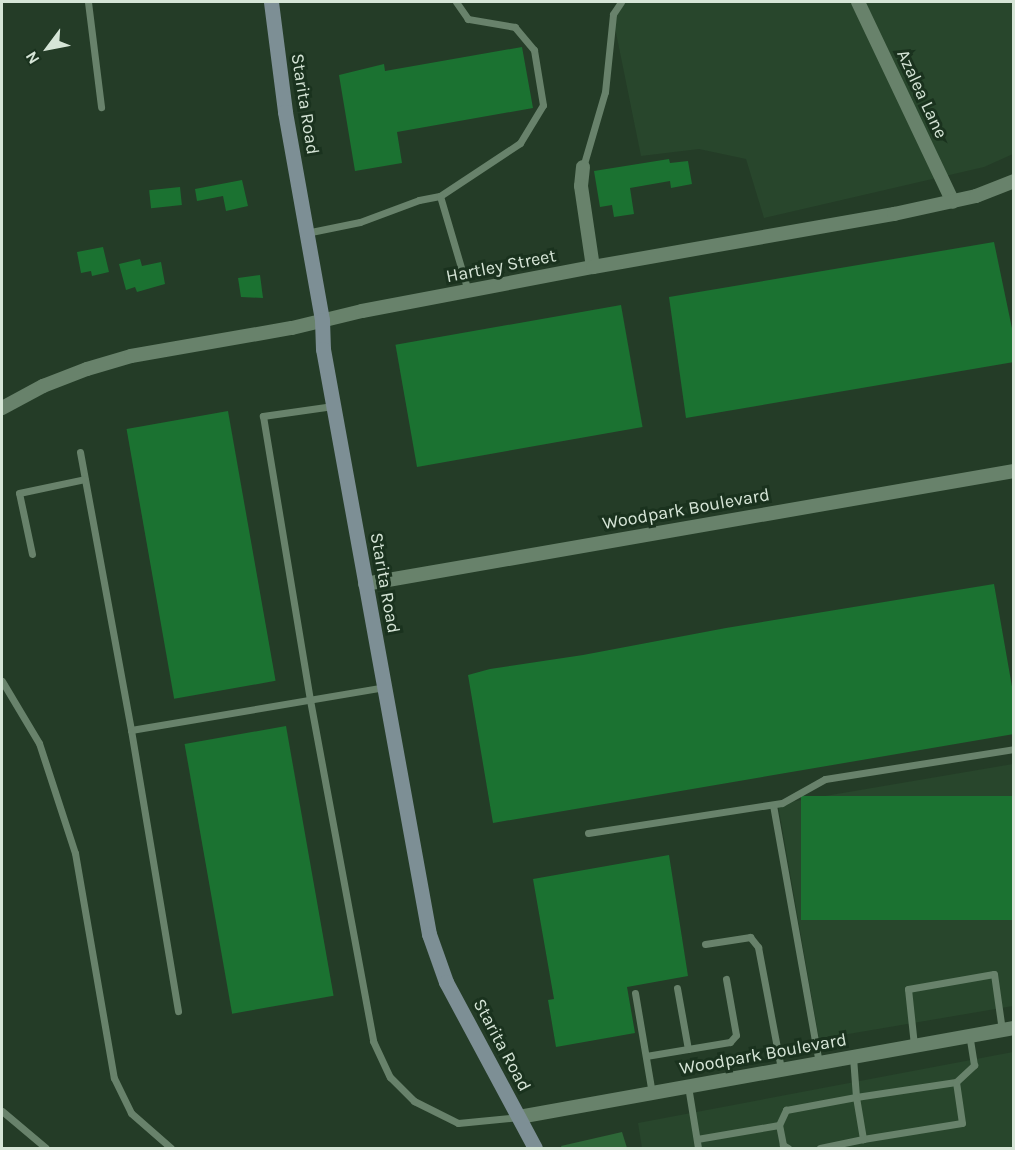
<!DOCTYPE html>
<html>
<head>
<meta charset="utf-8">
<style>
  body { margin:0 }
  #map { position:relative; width:1015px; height:1150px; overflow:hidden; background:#243c27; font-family:Karla,sans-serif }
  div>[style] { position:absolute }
  .built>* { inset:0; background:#28462c }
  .green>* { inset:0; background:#2e6838 }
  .building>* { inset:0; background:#1b7231; transform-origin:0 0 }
  .lane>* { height:7px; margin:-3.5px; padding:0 3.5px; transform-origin:3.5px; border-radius:3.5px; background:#68826b }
  .street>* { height:14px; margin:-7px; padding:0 7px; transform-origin:7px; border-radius:7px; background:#68826b }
  .secondary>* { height:15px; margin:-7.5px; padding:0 7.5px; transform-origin:7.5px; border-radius:7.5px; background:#7d8f95 }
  span { translate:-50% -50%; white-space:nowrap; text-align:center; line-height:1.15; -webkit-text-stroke:6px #1a321e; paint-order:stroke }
  .street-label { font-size:18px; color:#d6e5d7 }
  .frame { position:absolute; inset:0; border:3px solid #d6e5d7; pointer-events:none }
  .north { position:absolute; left:18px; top:18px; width:60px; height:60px; -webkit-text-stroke:4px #1a321e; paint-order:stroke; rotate:238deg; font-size:16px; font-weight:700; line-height:24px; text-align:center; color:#d6e5d7 }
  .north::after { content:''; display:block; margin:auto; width:21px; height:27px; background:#d6e5d7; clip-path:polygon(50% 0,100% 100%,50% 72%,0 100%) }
</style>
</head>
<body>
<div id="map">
  <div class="built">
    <i style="clip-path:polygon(617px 2px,1013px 2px,1013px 154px,984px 167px,764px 218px,746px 159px,699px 149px,641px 156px,612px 13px)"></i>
    <i style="clip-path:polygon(1013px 764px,1013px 1006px,819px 1039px,778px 804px)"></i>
    <i style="clip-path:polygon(1013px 1052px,1013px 1148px,642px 1148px,638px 1123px)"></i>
  </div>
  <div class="green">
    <i style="clip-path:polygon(622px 1132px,627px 1148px,562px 1148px,561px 1146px)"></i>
  </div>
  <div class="building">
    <i style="clip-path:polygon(522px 47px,533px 108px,397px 132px,402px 163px,355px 171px,339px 75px,384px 64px,385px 71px)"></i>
    <i style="clip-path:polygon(669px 159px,670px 163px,688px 161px,692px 184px,671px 188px,670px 181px,630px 188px,634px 214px,614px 217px,612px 205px,600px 207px,594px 171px)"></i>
    <i style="clip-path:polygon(242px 180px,248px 206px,226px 211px,223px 196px,197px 201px,195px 189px)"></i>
    <i style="left:180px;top:187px;width:18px;height:31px;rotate:84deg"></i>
    <i style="clip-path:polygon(994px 242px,1014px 338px,1014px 362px,686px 418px,669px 297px)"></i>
    <i style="clip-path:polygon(103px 247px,109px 272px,92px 276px,91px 271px,81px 273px,77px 252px)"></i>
    <i style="clip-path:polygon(140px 259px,142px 266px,161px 262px,165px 284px,137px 292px,135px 287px,126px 290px,119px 264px)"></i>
    <i style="clip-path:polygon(260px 275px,263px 298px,241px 297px,238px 278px)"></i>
    <i style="left:621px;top:305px;width:124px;height:229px;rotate:80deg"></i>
    <i style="left:228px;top:411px;width:274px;height:103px;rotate:80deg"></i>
    <i style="clip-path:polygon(994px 584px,1014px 698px,1014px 734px,493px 823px,468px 675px,490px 669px,583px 655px,726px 628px)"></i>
    <i style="left:286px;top:726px;width:274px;height:103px;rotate:80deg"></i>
    <i style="left:1014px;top:796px;width:124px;height:213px;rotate:90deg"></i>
    <i style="clip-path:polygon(669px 855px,688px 976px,627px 987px,635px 1033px,556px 1047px,548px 1000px,554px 999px,533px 879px)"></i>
  </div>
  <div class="lane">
    <i style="left:88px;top:2px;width:106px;rotate:82.9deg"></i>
    <i style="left:583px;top:167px;width:78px;rotate:-73.7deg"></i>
    <i style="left:605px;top:92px;width:78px;rotate:-84.1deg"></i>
    <i style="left:613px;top:14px;width:14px;rotate:-56deg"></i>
    <i style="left:440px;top:196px;width:96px;rotate:-33.5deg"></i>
    <i style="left:520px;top:143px;width:44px;rotate:-58.8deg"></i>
    <i style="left:543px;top:105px;width:56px;rotate:-99.3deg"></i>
    <i style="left:534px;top:50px;width:30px;rotate:-130deg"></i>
    <i style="left:515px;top:27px;width:48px;rotate:-170.3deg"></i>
    <i style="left:468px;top:19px;width:21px;rotate:-125deg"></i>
    <i style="left:306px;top:233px;width:55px;rotate:-11.5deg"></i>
    <i style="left:360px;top:222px;width:63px;rotate:-20.4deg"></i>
    <i style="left:419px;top:200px;width:21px;rotate:-11deg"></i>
    <i style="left:440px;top:196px;width:99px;rotate:73.6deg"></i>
    <i style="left:333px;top:406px;width:71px;rotate:171.9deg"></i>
    <i style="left:263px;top:416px;width:288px;rotate:80.6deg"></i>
    <i style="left:310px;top:700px;width:347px;rotate:79.5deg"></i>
    <i style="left:373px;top:1041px;width:40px;rotate:65deg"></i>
    <i style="left:390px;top:1077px;width:34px;rotate:45deg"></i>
    <i style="left:414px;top:1101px;width:49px;rotate:26.6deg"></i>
    <i style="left:458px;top:1123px;width:61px;rotate:-5.6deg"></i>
    <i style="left:80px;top:452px;width:283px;rotate:79.6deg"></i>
    <i style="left:131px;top:730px;width:257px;rotate:-9.6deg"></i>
    <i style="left:32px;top:554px;width:62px;rotate:-102deg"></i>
    <i style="left:19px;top:493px;width:67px;rotate:-12deg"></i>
    <i style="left:2px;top:681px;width:72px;rotate:59.2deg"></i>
    <i style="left:39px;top:743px;width:116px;rotate:71.9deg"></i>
    <i style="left:75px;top:853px;width:228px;rotate:80.2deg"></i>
    <i style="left:114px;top:1078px;width:39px;rotate:64deg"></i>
    <i style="left:131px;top:1113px;width:53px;rotate:41.2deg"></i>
    <i style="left:131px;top:730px;width:285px;rotate:80.5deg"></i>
    <i style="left:773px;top:805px;width:262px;rotate:79.9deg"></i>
    <i style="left:588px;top:833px;width:196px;rotate:-8.8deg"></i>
    <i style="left:782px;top:803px;width:49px;rotate:-29.2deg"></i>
    <i style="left:825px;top:779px;width:191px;rotate:-9deg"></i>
    <i style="left:705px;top:944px;width:46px;rotate:-8.8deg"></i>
    <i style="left:750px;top:937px;width:13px;rotate:51deg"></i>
    <i style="left:758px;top:947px;width:124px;rotate:79.3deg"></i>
    <i style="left:677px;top:988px;width:62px;rotate:79.8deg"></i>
    <i style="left:635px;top:993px;width:101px;rotate:80.4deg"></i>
    <i style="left:914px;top:1045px;width:56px;rotate:-96.1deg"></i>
    <i style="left:908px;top:989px;width:87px;rotate:-9.9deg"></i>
    <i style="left:994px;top:974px;width:57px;rotate:81.9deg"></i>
    <i style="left:646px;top:1056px;width:85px;rotate:-9.5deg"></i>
    <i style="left:730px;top:1042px;width:9px;rotate:-49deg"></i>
    <i style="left:736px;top:1035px;width:57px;rotate:-100.1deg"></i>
    <i style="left:853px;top:1057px;width:40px;rotate:85.7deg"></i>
    <i style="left:856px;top:1097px;width:101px;rotate:-8.5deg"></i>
    <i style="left:956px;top:1082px;width:25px;rotate:-43deg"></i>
    <i style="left:974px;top:1065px;width:30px;rotate:-99deg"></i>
    <i style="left:688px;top:1086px;width:63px;rotate:80.8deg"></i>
    <i style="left:2px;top:1111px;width:57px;rotate:40.1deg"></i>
    <i style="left:697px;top:1139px;width:83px;rotate:-9.7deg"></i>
    <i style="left:788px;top:1148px;width:6px;rotate:-149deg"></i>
    <i style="left:783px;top:1145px;width:20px;rotate:-101deg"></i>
    <i style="left:779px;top:1125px;width:17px;rotate:-65deg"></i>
    <i style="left:786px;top:1110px;width:71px;rotate:-10.5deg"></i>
    <i style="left:856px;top:1097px;width:43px;rotate:80.5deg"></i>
    <i style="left:863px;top:1139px;width:100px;rotate:-9.2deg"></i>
    <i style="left:962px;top:1123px;width:41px;rotate:-98.3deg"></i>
    <i style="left:820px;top:1148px;width:44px;rotate:-11.8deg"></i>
  </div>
  <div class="street">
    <i style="left:858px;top:2px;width:221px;rotate:64.6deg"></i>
    <i style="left:583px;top:167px;width:19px;rotate:96deg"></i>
    <i style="left:581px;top:186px;width:82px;rotate:81.6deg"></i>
    <i style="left:2px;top:408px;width:47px;rotate:-28.2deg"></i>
    <i style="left:43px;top:386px;width:47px;rotate:-21.1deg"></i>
    <i style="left:87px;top:369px;width:46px;rotate:-16.5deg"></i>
    <i style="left:131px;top:356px;width:163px;rotate:-9.9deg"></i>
    <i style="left:292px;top:328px;width:72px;rotate:-13.7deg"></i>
    <i style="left:362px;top:311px;width:235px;rotate:-10.8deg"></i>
    <i style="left:593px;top:267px;width:306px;rotate:-10deg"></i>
    <i style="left:894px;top:214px;width:84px;rotate:-12.4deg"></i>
    <i style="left:976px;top:196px;width:41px;rotate:-21.5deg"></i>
    <i style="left:365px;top:584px;width:659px;rotate:-9.88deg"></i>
    <i style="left:519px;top:1117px;width:503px;rotate:-10.19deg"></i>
  </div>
  <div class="secondary">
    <i style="left:271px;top:2px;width:111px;rotate:82.7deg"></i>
    <i style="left:285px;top:112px;width:211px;rotate:79.9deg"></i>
    <i style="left:322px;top:320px;width:29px;rotate:88deg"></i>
    <i style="left:323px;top:349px;width:595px;rotate:79.73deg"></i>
    <i style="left:429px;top:934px;width:51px;rotate:70.5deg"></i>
    <i style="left:446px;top:982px;width:188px;rotate:61.8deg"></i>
  </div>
  <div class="street-label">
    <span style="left:922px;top:94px;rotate:65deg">Azalea Lane</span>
    <span style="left:305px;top:104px;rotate:81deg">Starita Road</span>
    <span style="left:501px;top:266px;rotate:-11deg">Hartley Street</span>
    <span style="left:686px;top:509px;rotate:-10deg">Woodpark Boulevard</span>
    <span style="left:385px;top:583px;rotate:80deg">Starita Road</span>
    <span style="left:502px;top:1045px;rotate:62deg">Starita Road</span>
    <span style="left:763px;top:1054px;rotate:-10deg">Woodpark Boulevard</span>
  </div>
  <div class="frame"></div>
  <div class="north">N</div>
</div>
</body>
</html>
